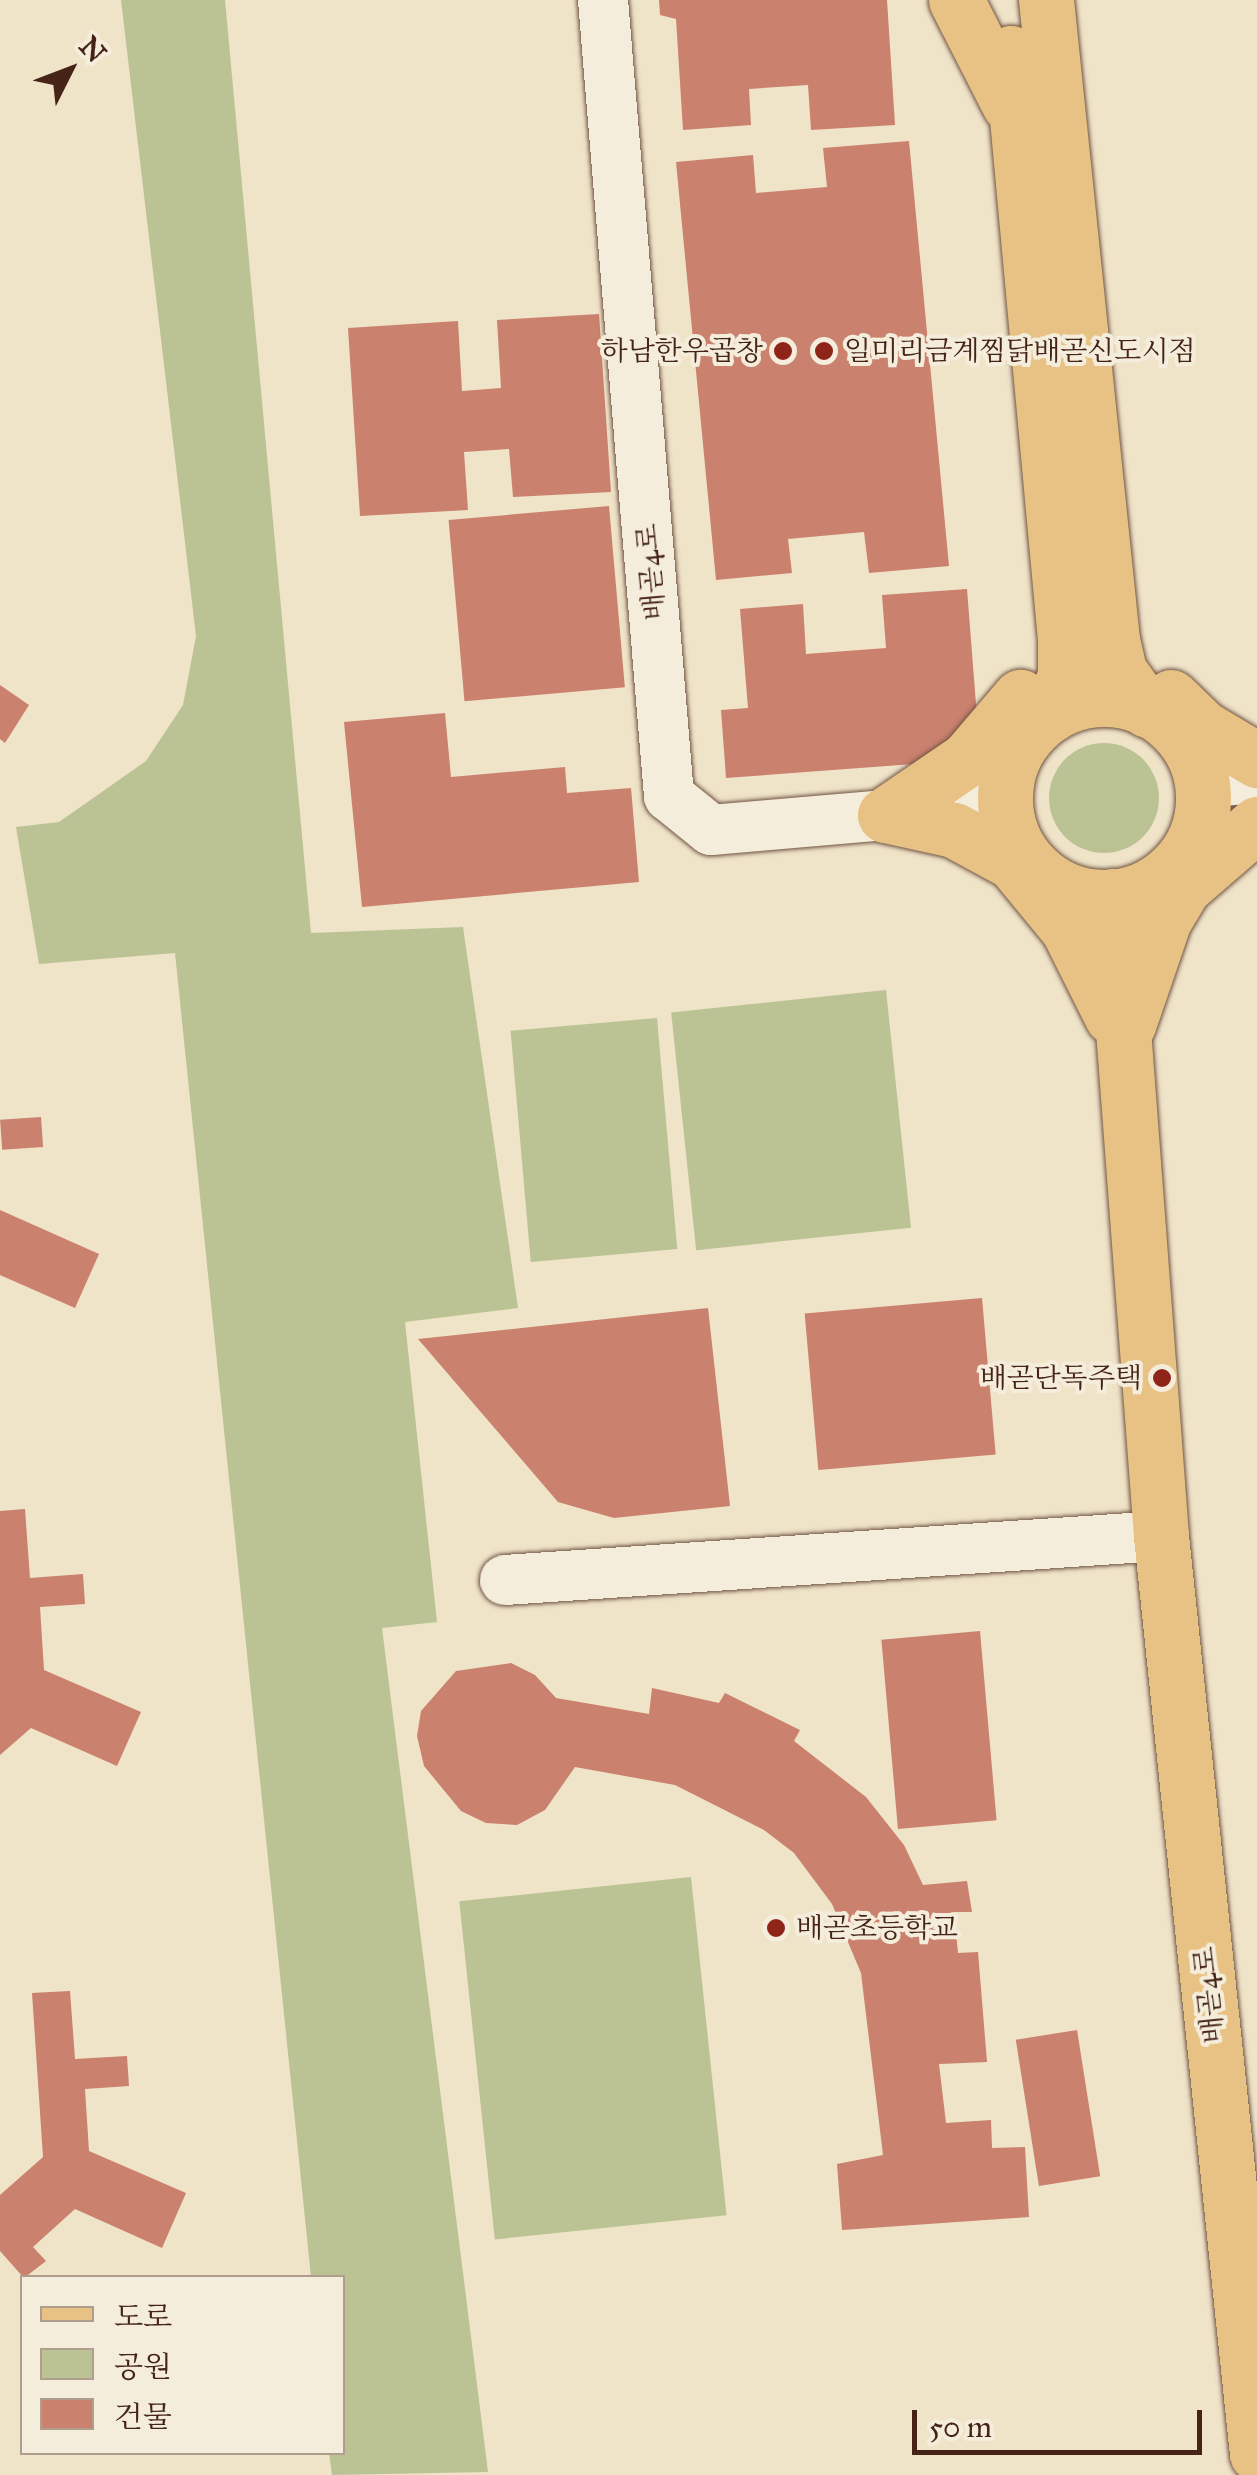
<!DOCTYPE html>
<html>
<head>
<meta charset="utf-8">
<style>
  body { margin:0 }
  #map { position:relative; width:1257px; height:2475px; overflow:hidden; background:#efe3c8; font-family:"IM FELL Great Primer","Noto Serif KR",serif }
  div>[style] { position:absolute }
  .green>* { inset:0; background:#bbc394; transform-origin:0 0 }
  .round { border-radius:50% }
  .building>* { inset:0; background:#ca816e; transform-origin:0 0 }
  .roads { filter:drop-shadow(0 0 2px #705443) drop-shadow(0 0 2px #705443) }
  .minor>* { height:50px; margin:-25px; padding:0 25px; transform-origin:25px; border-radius:25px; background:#f5eddb }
  .major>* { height:55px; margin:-27.5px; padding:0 27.5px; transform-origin:27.5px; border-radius:27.5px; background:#e8c284 }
  .major>.ring { margin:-27.5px; padding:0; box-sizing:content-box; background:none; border:55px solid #e8c284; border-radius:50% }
  .dots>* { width:28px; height:28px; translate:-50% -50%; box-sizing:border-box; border:5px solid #f5eddb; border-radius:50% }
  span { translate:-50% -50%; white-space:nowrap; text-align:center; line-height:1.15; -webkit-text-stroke:8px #f5eddb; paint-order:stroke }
  .poi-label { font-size:28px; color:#452417 }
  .right { translate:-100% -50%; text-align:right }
  .left { translate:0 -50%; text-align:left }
  .street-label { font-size:28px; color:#452417 }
  .legend { position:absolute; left:20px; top:2275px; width:325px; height:180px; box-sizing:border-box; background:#f5eddb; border:2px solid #af9d8d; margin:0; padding:12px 18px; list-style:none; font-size:30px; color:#452417 }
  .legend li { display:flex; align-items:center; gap:20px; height:50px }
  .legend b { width:50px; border:2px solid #af9d8d }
  .north { position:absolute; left:20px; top:20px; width:100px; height:100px; -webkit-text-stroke:8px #f5eddb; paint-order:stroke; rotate:48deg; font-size:28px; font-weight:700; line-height:40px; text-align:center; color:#452417 }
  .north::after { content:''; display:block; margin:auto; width:35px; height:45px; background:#452417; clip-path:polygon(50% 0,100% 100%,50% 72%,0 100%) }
  .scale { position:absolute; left:912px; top:2410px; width:290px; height:45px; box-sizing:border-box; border:5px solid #452417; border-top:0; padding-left:12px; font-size:30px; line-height:35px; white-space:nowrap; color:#452417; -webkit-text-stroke:8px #f5eddb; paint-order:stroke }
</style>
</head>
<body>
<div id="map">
  <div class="green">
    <i style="clip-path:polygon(121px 0,225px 0,311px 933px,463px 927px,518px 1308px,405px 1322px,437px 1622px,382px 1628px,488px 2472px,332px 2475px,329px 2453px,342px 2452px,342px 2278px,311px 2277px,175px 953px,39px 964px,16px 827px,59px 822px,146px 761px,183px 705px,196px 636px)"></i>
    <i class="round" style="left:1049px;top:743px;width:110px;height:110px"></i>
    <i style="left:886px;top:990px;width:239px;height:216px;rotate:84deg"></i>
    <i style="left:657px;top:1018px;width:232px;height:147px;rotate:85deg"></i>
    <i style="left:691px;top:1877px;width:340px;height:233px;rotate:84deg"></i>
  </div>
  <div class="building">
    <i style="clip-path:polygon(659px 0,887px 0,895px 125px,811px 130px,808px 85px,749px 89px,751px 125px,683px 130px,676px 19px,660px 15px)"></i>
    <i style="clip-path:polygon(909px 141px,949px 566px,869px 573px,864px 532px,788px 539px,792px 573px,716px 580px,676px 162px,753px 155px,756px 193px,827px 187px,823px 148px)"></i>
    <i style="clip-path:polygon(599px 314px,611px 492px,513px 497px,509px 449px,464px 452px,468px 510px,360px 516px,348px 328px,458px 321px,462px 391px,501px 388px,497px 320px)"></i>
    <i style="left:609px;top:506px;width:182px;height:161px;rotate:85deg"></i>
    <i style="clip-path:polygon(967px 589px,977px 717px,954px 761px,726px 778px,721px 710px,748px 708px,740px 609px,803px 604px,806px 654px,886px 648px,882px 595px)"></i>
    <i style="clip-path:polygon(0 685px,29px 705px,5px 743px,0 739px)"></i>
    <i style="clip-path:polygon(445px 713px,451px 777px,565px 767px,567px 793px,631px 788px,639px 882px,362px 907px,344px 722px)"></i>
    <i style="left:41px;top:1117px;width:30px;height:41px;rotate:86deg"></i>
    <i style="clip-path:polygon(0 1210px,99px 1254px,75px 1308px,0 1275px)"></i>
    <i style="left:982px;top:1298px;width:157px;height:178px;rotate:85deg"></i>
    <i style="clip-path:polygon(708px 1308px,730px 1506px,614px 1518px,558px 1502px,418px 1339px)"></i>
    <i style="clip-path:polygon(25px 1509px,30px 1578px,83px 1574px,85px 1604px,40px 1607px,44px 1670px,141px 1712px,117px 1766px,31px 1728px,0 1755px,0 1511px)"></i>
    <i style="left:980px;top:1631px;width:190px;height:99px;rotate:85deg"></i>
    <i style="clip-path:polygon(511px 1663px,535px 1675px,556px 1698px,649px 1714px,652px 1688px,719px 1703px,725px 1693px,800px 1730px,794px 1741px,866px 1797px,904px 1845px,923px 1885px,967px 1881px,972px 1912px,954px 1912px,958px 1953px,978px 1952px,987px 2062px,939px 2064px,946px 2123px,991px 2120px,992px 2148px,1025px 2147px,1029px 2217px,842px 2230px,837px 2164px,883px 2155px,861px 1973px,832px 1904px,794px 1853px,764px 1830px,675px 1785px,575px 1767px,545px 1810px,517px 1825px,486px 1823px,461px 1811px,424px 1766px,417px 1736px,421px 1711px,456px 1671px)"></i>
    <i style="clip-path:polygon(70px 1991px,75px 2059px,127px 2056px,129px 2086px,85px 2089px,89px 2151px,186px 2193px,162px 2248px,75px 2209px,33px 2247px,46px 2261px,24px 2278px,0 2251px,0 2195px,43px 2157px,32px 1993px)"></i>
    <i style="left:1077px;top:2030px;width:148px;height:62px;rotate:81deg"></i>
  </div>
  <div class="roads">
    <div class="minor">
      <i style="left:603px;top:0;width:799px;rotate:85.26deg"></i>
      <i style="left:669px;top:796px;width:54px;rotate:39deg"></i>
      <i style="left:711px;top:830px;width:294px;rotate:-4.9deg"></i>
      <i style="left:1201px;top:783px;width:56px;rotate:-5.1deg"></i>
      <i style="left:505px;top:1580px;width:657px;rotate:-3.84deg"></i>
    </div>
    <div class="major">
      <i style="left:956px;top:0;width:117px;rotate:63deg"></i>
      <i style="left:1046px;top:0;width:643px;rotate:84.11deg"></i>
      <i style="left:1112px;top:640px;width:32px;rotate:77deg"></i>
      <i style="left:1119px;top:671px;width:48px;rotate:54.3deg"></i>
      <i style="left:1011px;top:53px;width:589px;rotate:84.74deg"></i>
      <i style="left:1065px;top:640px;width:35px;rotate:90deg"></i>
      <i style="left:1065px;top:675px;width:43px;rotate:110.6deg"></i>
      <i style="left:1171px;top:697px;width:45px;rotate:44.1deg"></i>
      <i style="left:1203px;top:728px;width:63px;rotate:30.7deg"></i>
      <i class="ring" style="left:1005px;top:699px;width:143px;height:143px"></i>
      <i style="left:885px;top:815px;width:71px;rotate:12.3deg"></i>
      <i style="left:954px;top:830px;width:67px;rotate:28.5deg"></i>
      <i style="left:1013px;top:862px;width:87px;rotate:50.6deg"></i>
      <i style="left:1068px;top:929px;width:98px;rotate:63.4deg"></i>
      <i style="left:885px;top:815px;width:99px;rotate:-34.3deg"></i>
      <i style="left:967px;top:759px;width:82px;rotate:-49.5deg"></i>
      <i style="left:1113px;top:896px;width:642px;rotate:85.71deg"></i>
      <i style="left:1161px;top:1536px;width:923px;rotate:84.03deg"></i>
      <i style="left:1128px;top:1025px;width:111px;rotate:-71.1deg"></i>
      <i style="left:1164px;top:920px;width:37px;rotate:-59deg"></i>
      <i style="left:1183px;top:888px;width:98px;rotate:-40.9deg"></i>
    </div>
  </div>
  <div class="dots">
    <i style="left:783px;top:351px;background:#8f2418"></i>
    <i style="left:824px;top:351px;background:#8f2418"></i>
    <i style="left:1162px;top:1378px;background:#8f2418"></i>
    <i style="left:776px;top:1928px;background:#8f2418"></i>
  </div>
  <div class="poi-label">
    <span class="right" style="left:763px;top:351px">하남한우곱창</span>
    <span class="left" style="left:844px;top:351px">일미리금계찜닭배곧신도시점</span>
    <span class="right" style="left:1142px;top:1378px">배곧단독주택</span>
    <span class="left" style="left:796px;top:1928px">배곧초등학교</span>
  </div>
  <div class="street-label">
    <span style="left:651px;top:572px;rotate:-95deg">배곧4로</span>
    <span style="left:1209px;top:1995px;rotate:-96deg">배곧4로</span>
  </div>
  <ul class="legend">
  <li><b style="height:12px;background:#e8c284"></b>도로</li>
  <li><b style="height:28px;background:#bbc394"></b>공원</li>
  <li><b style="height:28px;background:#ca816e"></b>건물</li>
  </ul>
  <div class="north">N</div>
  <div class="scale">50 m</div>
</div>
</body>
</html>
